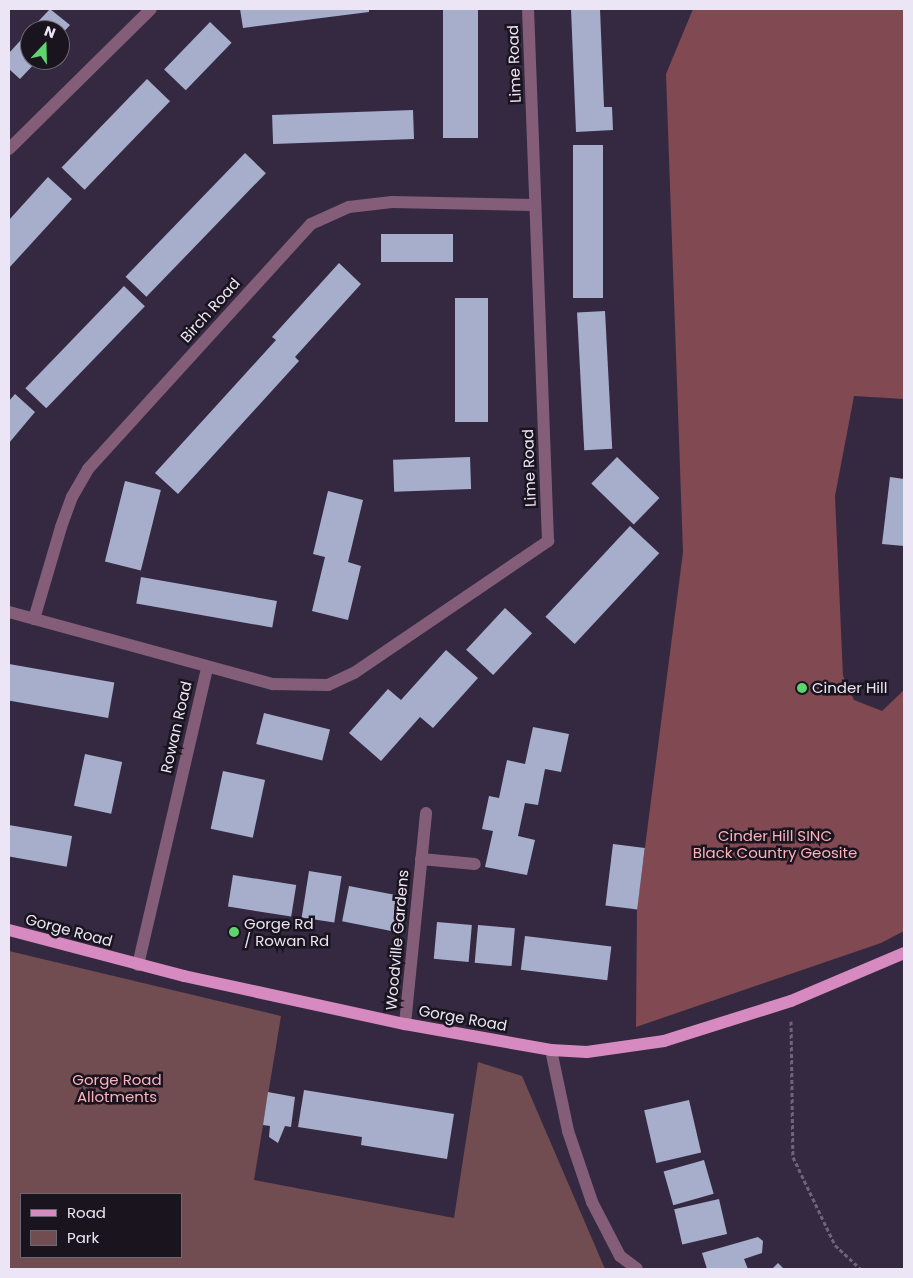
<!DOCTYPE html>
<html>
<head>
<meta charset="utf-8">
<style>
  body { margin:0 }
  #map { position:relative; width:913px; height:1278px; overflow:hidden; background:#352941; font-family:Poppins,sans-serif }
  div>[style] { position:absolute }
  .green>* { inset:0; background:#714d51 }
  .forest>* { inset:0; background:#814951 }
  .building>* { inset:0; background:#a6aecc; transform-origin:0 0 }
  .path>* { height:3px; margin-top:-1.5px; transform-origin:0; background:repeating-linear-gradient(90deg,#6e6379 0 4px,transparent 0 6.5px) }
  .minor>* { height:12px; margin:-6px; padding:0 6px; transform-origin:6px; border-radius:6px; background:#845e78 }
  .primary>* { height:12px; margin:-6px; padding:0 6px; transform-origin:6px; border-radius:6px; background:#d78ac0 }
  .dots>* { width:14px; height:14px; translate:-50% -50%; box-sizing:border-box; border:2px solid #1a141f; border-radius:50% }
  span { translate:-50% -50%; white-space:nowrap; text-align:center; line-height:1.15; -webkit-text-stroke:5px #1a141f; paint-order:stroke }
  .street-label { font-size:15px; color:#ece5f5 }
  .poi-label { font-size:15px; color:#ece5f5 }
  .left { translate:0 -50%; text-align:left }
  .park-label { font-size:15px; color:#fbb2bb }
  .frame { position:absolute; inset:0; border:10px solid #ece5f5; pointer-events:none }
  .legend { position:absolute; left:20px; top:1193px; width:162px; height:65px; box-sizing:border-box; background:#1a141f; border:1px solid #6e6875; margin:0; padding:6px 9px; list-style:none; font-size:15px; color:#ece5f5 }
  .legend li { display:flex; align-items:center; gap:10px; height:25px }
  .legend b { width:25px; border:1px solid #6e6875 }
  .north { position:absolute; left:20px; top:20px; width:50px; height:50px; box-sizing:border-box; background:#1a141f; border:1px solid #6e6875; border-radius:50%; rotate:21deg; font-size:14px; font-weight:700; line-height:20px; text-align:center; color:#ece5f5 }
  .north::after { content:''; display:block; margin:auto; width:18px; height:22px; background:#5ed56c; clip-path:polygon(50% 0,100% 100%,50% 72%,0 100%) }
</style>
</head>
<body>
<div id="map">
  <div class="green">
    <i style="clip-path:polygon(evenodd,9px 951px,281px 1016px,254px 1180px,454px 1218px,478px 1062px,522px 1076px,605px 1269px,9px 1269px,9px 951px,21px 1194px,181px 1194px,181px 1257px,21px 1257px,21px 1194px)"></i>
  </div>
  <div class="forest">
    <i style="clip-path:polygon(693px 9px,904px 9px,904px 399px,854px 396px,835px 496px,843px 676px,854px 700px,882px 711px,904px 690px,904px 931px,881px 943px,636px 1027px,637px 909px,683px 552px,666px 74px)"></i>
  </div>
  <div class="building">
    <i style="clip-path:polygon(50px 9px,70px 25px,60px 36px,60px 30px,30px 30px)"></i>
    <i style="clip-path:polygon(240px 9px,369px 9px,369px 12px,243px 28px)"></i>
    <i style="left:443px;top:9px;width:35px;height:129px"></i>
    <i style="clip-path:polygon(571px 9px,600px 9px,604px 107px,612px 107px,613px 130px,576px 132px)"></i>
    <i style="left:210px;top:22px;width:30px;height:66px;rotate:44deg"></i>
    <i style="clip-path:polygon(30px 30px,30px 60px,38px 60px,20px 79px,9px 69px,9px 53px)"></i>
    <i style="left:147px;top:79px;width:32px;height:123px;rotate:44deg"></i>
    <i style="left:413px;top:110px;width:29px;height:141px;rotate:88deg"></i>
    <i style="left:573px;top:145px;width:30px;height:153px"></i>
    <i style="left:245px;top:153px;width:29px;height:172px;rotate:44deg"></i>
    <i style="clip-path:polygon(48px 177px,72px 199px,9px 268px,9px 220px)"></i>
    <i style="left:381px;top:234px;width:72px;height:28px"></i>
    <i style="clip-path:polygon(339px 263px,361px 284px,295px 357px,299px 361px,178px 494px,155px 473px,276px 340px,272px 337px)"></i>
    <i style="left:124px;top:286px;width:29px;height:142px;rotate:44deg"></i>
    <i style="left:455px;top:298px;width:33px;height:124px"></i>
    <i style="left:605px;top:311px;width:138px;height:28px;rotate:87deg"></i>
    <i style="clip-path:polygon(15px 394px,35px 412px,9px 443px,9px 401px)"></i>
    <i style="left:470px;top:457px;width:32px;height:77px;rotate:88deg"></i>
    <i style="left:617px;top:457px;width:59px;height:37px;rotate:44deg"></i>
    <i style="clip-path:polygon(890px 477px,904px 479px,904px 546px,882px 544px)"></i>
    <i style="left:125px;top:481px;width:37px;height:83px;rotate:14deg"></i>
    <i style="clip-path:polygon(328px 491px,363px 500px,348px 562px,361px 566px,348px 620px,312px 611px,325px 557px,313px 554px)"></i>
    <i style="left:630px;top:526px;width:40px;height:124px;rotate:43deg"></i>
    <i style="left:141px;top:577px;width:138px;height:27px;rotate:10deg"></i>
    <i style="left:505px;top:608px;width:37px;height:57px;rotate:43deg"></i>
    <i style="clip-path:polygon(446px 650px,478px 678px,433px 728px,420px 717px,381px 761px,349px 733px,388px 689px,401px 700px)"></i>
    <i style="left:9px;top:664px;width:107px;height:36px;rotate:10deg"></i>
    <i style="left:264px;top:713px;width:68px;height:32px;rotate:14deg"></i>
    <i style="clip-path:polygon(533px 727px,569px 734px,561px 772px,545px 769px,538px 805px,525px 803px,518px 836px,535px 840px,527px 875px,485px 867px,493px 831px,482px 829px,489px 796px,499px 798px,507px 760px,525px 764px)"></i>
    <i style="left:85px;top:754px;width:38px;height:53px;rotate:12deg"></i>
    <i style="left:223px;top:771px;width:43px;height:59px;rotate:12deg"></i>
    <i style="left:9px;top:825px;width:64px;height:31px;rotate:10deg"></i>
    <i style="left:613px;top:844px;width:32px;height:62px;rotate:7deg"></i>
    <i style="left:309px;top:871px;width:33px;height:47px;rotate:9deg"></i>
    <i style="left:233px;top:875px;width:64px;height:32px;rotate:9deg"></i>
    <i style="left:349px;top:886px;width:54px;height:36px;rotate:11deg"></i>
    <i style="left:437px;top:922px;width:35px;height:37px;rotate:5deg"></i>
    <i style="left:478px;top:925px;width:37px;height:38px;rotate:5deg"></i>
    <i style="left:525px;top:936px;width:87px;height:34px;rotate:7deg"></i>
    <i style="clip-path:polygon(304px 1090px,454px 1114px,447px 1159px,361px 1145px,362px 1137px,298px 1127px)"></i>
    <i style="clip-path:polygon(268px 1092px,295px 1097px,291px 1127px,285px 1126px,278px 1143px,269px 1137px,270px 1126px,263px 1125px)"></i>
    <i style="left:689px;top:1100px;width:54px;height:46px;rotate:77deg"></i>
    <i style="left:704px;top:1160px;width:35px;height:42px;rotate:74deg"></i>
    <i style="left:719px;top:1199px;width:36px;height:46px;rotate:77deg"></i>
    <i style="clip-path:polygon(758px 1237px,763px 1241px,762px 1253px,744px 1259px,748px 1269px,707px 1269px,702px 1253px)"></i>
    <i style="clip-path:polygon(778px 1263px,784px 1269px,772px 1269px)"></i>
  </div>
  <div class="path">
    <i style="left:791px;top:1021px;width:136px;rotate:89.2deg"></i>
    <i style="left:793px;top:1157px;width:98px;rotate:64.5deg"></i>
    <i style="left:835px;top:1245px;width:35px;rotate:43deg"></i>
  </div>
  <div class="minor">
    <i style="left:9px;top:149px;width:199px;rotate:-44.6deg"></i>
    <i style="left:9px;top:612px;width:274px;rotate:15.3deg"></i>
    <i style="left:273px;top:684px;width:55px;rotate:1deg"></i>
    <i style="left:328px;top:685px;width:29px;rotate:-25deg"></i>
    <i style="left:354px;top:673px;width:235px;rotate:-34.2deg"></i>
    <i style="left:548px;top:541px;width:532px;rotate:-92.15deg"></i>
    <i style="left:34px;top:619px;width:96px;rotate:-73.6deg"></i>
    <i style="left:61px;top:527px;width:32px;rotate:-70deg"></i>
    <i style="left:72px;top:497px;width:32px;rotate:-60deg"></i>
    <i style="left:88px;top:469px;width:331px;rotate:-47.7deg"></i>
    <i style="left:311px;top:224px;width:42px;rotate:-24.1deg"></i>
    <i style="left:349px;top:207px;width:43px;rotate:-6.6deg"></i>
    <i style="left:392px;top:202px;width:143px;rotate:1.2deg"></i>
    <i style="left:421px;top:859px;width:54px;rotate:5.3deg"></i>
    <i style="left:138px;top:965px;width:305px;rotate:-76.9deg"></i>
    <i style="left:405px;top:1024px;width:212px;rotate:-84.3deg"></i>
    <i style="left:551px;top:1050px;width:83px;rotate:78.1deg"></i>
    <i style="left:568px;top:1131px;width:75px;rotate:71.3deg"></i>
    <i style="left:592px;top:1202px;width:61px;rotate:62.6deg"></i>
    <i style="left:620px;top:1256px;width:21px;rotate:37deg"></i>
  </div>
  <div class="primary">
    <i style="left:9px;top:930px;width:181px;rotate:14.7deg"></i>
    <i style="left:184px;top:976px;width:226px;rotate:12.3deg"></i>
    <i style="left:405px;top:1024px;width:148px;rotate:10.1deg"></i>
    <i style="left:551px;top:1050px;width:36px;rotate:3deg"></i>
    <i style="left:587px;top:1052px;width:78px;rotate:-8.1deg"></i>
    <i style="left:664px;top:1041px;width:133px;rotate:-17.5deg"></i>
    <i style="left:791px;top:1001px;width:123px;rotate:-23deg"></i>
  </div>
  <div class="dots">
    <i style="left:802px;top:688px;background:#5ed56c"></i>
    <i style="left:234px;top:932px;background:#5ed56c"></i>
  </div>
  <div class="street-label">
    <span style="left:514px;top:64px;rotate:-92deg">Lime Road</span>
    <span style="left:210px;top:310px;rotate:-48deg">Birch Road</span>
    <span style="left:529px;top:468px;rotate:-92deg">Lime Road</span>
    <span style="left:176px;top:727px;rotate:-77deg">Rowan Road</span>
    <span style="left:69px;top:930px;rotate:15deg">Gorge Road</span>
    <span style="left:397px;top:940px;rotate:-85deg">Woodville Gardens</span>
    <span style="left:463px;top:1018px;rotate:10deg">Gorge Road</span>
  </div>
  <div class="poi-label">
    <span class="left" style="left:812px;top:688px">Cinder Hill</span>
    <span class="left" style="left:244px;top:932px">Gorge Rd<br>/ Rowan Rd</span>
  </div>
  <div class="park-label">
    <span style="left:775px;top:844px">Cinder Hill SINC<br>Black Country Geosite</span>
    <span style="left:117px;top:1088px">Gorge Road<br>Allotments</span>
  </div>
  <div class="frame"></div>
  <ul class="legend">
  <li><b style="height:6px;background:#d78ac0"></b>Road</li>
  <li><b style="height:14px;background:#714d51"></b>Park</li>
  </ul>
  <div class="north">N</div>
</div>
</body>
</html>
